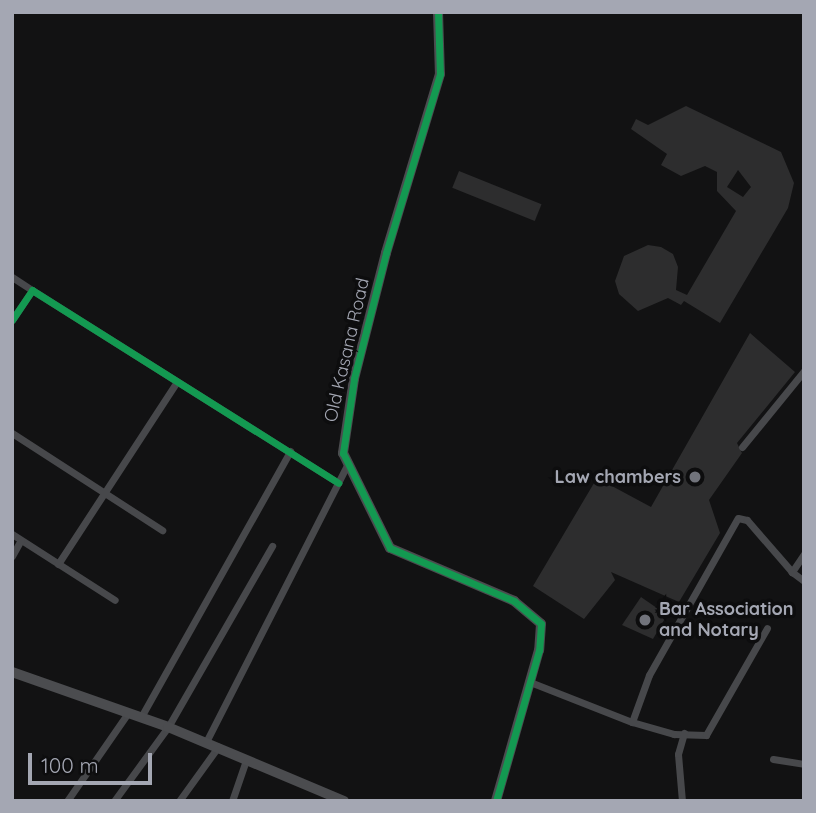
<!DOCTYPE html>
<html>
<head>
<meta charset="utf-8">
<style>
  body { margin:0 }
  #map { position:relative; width:816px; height:813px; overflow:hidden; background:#121213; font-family:Quicksand,sans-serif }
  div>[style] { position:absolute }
  .building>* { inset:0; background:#2d2d2e; transform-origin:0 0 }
  .street>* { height:7px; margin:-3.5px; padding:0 3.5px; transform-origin:3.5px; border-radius:3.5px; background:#47484b }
  .secondary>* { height:10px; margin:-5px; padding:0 5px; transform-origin:5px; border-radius:5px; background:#4b4c4f }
  .cycleway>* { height:7px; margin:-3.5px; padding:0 3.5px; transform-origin:3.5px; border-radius:3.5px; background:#139951 }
  .dots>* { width:19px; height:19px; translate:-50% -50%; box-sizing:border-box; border:4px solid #0d0d0e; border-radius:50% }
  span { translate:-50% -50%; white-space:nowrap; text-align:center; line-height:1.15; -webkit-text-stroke:7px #0d0d0e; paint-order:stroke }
  .street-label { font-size:18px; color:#a4a7b3 }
  .poi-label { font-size:18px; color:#a4a7b3; font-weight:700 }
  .right { translate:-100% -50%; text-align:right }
  .left { translate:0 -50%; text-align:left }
  .frame { position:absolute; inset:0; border:14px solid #a4a7b3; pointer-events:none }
  .scale { position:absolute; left:28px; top:753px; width:124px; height:32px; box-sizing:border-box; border:4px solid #a4a7b3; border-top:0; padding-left:9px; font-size:21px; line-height:24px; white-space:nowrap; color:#a4a7b3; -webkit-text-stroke:5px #0d0d0e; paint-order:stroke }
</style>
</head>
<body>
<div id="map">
  <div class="building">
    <i style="clip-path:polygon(evenodd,686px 106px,781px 152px,794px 183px,788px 208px,720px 323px,684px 301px,681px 305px,668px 298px,638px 311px,619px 294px,615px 281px,624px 256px,648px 245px,661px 247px,673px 254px,678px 267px,676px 290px,687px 295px,736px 211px,717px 191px,717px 172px,705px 166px,681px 176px,661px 165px,667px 154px,631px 129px,636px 119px,648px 125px,686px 106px,738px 170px,751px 187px,743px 197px,727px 187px,738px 170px)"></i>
    <i style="left:459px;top:171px;width:89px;height:18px;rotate:22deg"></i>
    <i style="clip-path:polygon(750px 333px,795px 372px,737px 443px,742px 453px,709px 500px,720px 533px,679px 602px,611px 572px,615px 580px,584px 619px,533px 586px,597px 478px,651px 507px)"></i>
    <i style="clip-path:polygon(641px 597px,667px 615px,653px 639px,622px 625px)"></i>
  </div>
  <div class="street">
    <i style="left:12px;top:277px;width:24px;rotate:33deg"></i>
    <i style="left:12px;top:320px;width:36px;rotate:-56deg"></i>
    <i style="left:32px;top:290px;width:362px;rotate:32.2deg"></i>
    <i style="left:12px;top:433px;width:179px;rotate:32.9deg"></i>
    <i style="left:742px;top:447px;width:98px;rotate:-50.8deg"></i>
    <i style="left:12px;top:534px;width:122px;rotate:32.7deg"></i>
    <i style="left:804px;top:554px;width:22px;rotate:124deg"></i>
    <i style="left:792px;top:572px;width:15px;rotate:37deg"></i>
    <i style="left:12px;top:556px;width:18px;rotate:-61deg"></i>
    <i style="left:58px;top:564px;width:216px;rotate:-56.9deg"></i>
    <i style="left:530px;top:682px;width:110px;rotate:21.4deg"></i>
    <i style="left:632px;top:722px;width:44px;rotate:15.9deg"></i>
    <i style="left:674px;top:734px;width:32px;rotate:2deg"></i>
    <i style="left:706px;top:735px;width:123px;rotate:-60.3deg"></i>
    <i style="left:141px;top:717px;width:305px;rotate:-60.7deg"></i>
    <i style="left:632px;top:722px;width:50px;rotate:-70.1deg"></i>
    <i style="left:649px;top:675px;width:180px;rotate:-60.5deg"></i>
    <i style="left:738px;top:518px;width:9px;rotate:13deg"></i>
    <i style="left:747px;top:520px;width:69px;rotate:49.1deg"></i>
    <i style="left:206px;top:742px;width:309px;rotate:-63deg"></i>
    <i style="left:773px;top:759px;width:31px;rotate:9deg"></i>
    <i style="left:67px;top:801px;width:107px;rotate:-55.3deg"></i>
    <i style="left:114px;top:801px;width:92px;rotate:-53.9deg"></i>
    <i style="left:168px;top:727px;width:209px;rotate:-60.1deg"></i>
    <i style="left:179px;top:801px;width:67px;rotate:-54.2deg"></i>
    <i style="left:232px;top:801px;width:43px;rotate:-71.1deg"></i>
    <i style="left:682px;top:801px;width:47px;rotate:-94.9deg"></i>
    <i style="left:678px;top:754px;width:22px;rotate:-74deg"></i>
  </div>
  <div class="secondary">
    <i style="left:438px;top:12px;width:62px;rotate:88.2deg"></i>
    <i style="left:440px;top:74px;width:187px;rotate:106.8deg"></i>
    <i style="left:386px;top:253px;width:130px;rotate:104.3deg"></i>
    <i style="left:354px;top:379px;width:75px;rotate:98.5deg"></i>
    <i style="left:343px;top:453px;width:106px;rotate:63.7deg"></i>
    <i style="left:390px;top:548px;width:135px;rotate:23.1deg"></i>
    <i style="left:514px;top:601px;width:35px;rotate:40deg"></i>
    <i style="left:541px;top:624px;width:26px;rotate:94deg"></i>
    <i style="left:539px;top:650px;width:157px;rotate:105.9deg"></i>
    <i style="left:12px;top:672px;width:165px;rotate:19.4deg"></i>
    <i style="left:168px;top:727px;width:191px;rotate:22.8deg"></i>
  </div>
  <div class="cycleway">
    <i style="left:438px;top:12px;width:62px;rotate:88.2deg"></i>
    <i style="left:440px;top:74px;width:187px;rotate:106.8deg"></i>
    <i style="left:386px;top:253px;width:130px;rotate:104.3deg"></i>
    <i style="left:354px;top:379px;width:75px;rotate:98.5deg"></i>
    <i style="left:343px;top:453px;width:106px;rotate:63.7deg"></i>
    <i style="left:390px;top:548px;width:135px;rotate:23.1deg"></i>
    <i style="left:514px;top:601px;width:35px;rotate:40deg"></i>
    <i style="left:541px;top:624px;width:26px;rotate:94deg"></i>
    <i style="left:539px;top:650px;width:157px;rotate:105.9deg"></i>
    <i style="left:12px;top:320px;width:36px;rotate:-56deg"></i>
    <i style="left:32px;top:290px;width:362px;rotate:32.2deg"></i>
  </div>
  <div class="dots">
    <i style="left:695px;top:477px;background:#71737b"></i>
    <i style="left:645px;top:620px;background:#71737b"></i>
  </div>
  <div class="street-label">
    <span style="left:347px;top:350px;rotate:-77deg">Old Kasana Road</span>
  </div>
  <div class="poi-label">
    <span class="right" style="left:681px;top:477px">Law chambers</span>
    <span class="left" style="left:659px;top:620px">Bar Association<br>and Notary</span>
  </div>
  <div class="frame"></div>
  <div class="scale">100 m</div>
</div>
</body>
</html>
